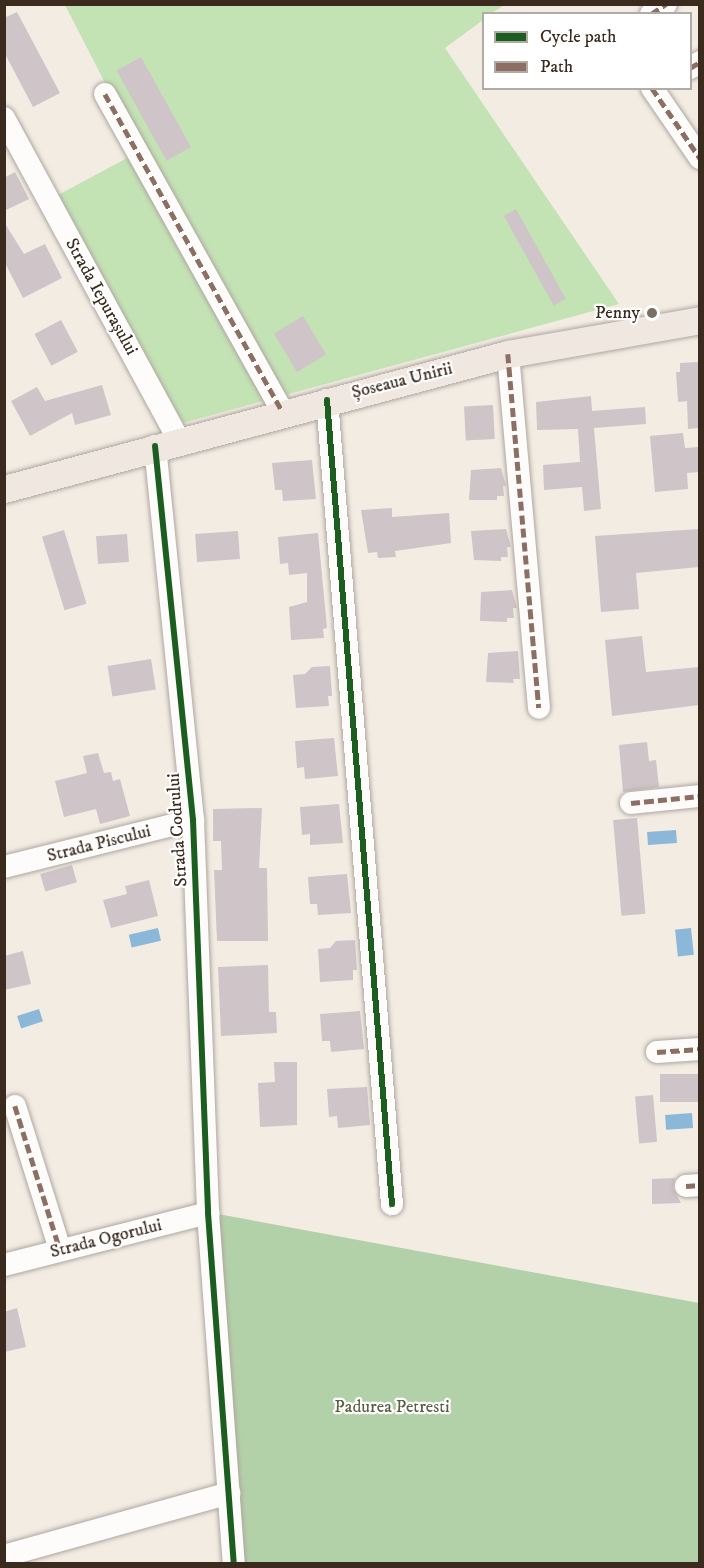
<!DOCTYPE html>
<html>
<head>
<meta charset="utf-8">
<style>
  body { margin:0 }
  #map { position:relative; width:704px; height:1568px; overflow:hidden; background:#f3ece3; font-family:"IM FELL DW Pica",serif }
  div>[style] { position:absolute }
  .green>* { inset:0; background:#c4e3b5 }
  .forest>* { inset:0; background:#b3d1a9 }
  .water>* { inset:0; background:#8bb8d8; transform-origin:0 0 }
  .building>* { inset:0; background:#cfc4c8; transform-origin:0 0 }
  .roads { filter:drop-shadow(0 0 2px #aea7a0) drop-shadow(0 0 2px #aea7a0) }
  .minor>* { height:22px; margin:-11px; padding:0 11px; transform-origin:11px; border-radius:11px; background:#fdfcfb }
  .major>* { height:27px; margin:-13.5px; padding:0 13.5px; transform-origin:13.5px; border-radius:13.5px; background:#efe7e0 }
  .quiet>* { height:4.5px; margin-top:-2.25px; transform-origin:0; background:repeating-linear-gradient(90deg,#8d6e63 0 9px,transparent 0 13.5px) }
  .cycleway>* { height:6px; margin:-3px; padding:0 3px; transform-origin:3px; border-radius:3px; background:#1b5e20 }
  .dots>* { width:16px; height:16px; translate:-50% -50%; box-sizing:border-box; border:3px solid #fff; border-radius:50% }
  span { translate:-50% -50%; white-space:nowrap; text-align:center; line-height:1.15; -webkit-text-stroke:4.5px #fff; paint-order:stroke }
  .street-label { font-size:18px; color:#3b2a1e }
  .poi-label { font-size:18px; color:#3b2a1e }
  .right { translate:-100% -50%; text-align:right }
  .park-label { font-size:18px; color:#595f40 }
  .frame { position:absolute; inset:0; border:6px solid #3b2a1e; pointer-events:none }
  .legend { position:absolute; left:482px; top:12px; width:210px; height:78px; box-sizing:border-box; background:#fff; border:2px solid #b1aaa5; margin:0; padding:8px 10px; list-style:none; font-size:18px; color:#3b2a1e }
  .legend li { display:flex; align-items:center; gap:12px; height:30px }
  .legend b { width:30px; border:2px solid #b1aaa5 }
</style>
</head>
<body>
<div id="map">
  <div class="green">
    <i style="clip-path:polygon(65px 5px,504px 5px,492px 13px,484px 14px,483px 20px,445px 48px,619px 304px,183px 423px,58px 195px,140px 151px)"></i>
  </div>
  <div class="forest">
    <i style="clip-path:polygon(218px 1214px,699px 1303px,699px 1563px,244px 1563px)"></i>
  </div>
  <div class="water">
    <i style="left:676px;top:830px;width:13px;height:29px;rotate:86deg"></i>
    <i style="left:158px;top:928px;width:13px;height:30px;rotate:77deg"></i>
    <i style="left:691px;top:928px;width:27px;height:16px;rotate:84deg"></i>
    <i style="left:39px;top:1009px;width:13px;height:23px;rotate:72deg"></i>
    <i style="left:692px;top:1113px;width:15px;height:27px;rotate:86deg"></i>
  </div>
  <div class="building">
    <i style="clip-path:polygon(17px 12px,60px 93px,33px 107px,4px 52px,4px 18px)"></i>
    <i style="left:141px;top:57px;width:103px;height:28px;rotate:61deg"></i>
    <i style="clip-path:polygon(15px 172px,29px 199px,4px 211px,4px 178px)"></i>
    <i style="left:516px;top:209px;width:103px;height:14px;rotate:61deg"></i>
    <i style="clip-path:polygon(4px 222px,24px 254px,45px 244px,62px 278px,23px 298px,4px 261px)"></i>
    <i style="left:303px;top:316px;width:45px;height:34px;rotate:59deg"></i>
    <i style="left:61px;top:320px;width:36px;height:30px;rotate:62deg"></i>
    <i style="clip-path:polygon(698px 362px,699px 428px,688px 429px,687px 401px,678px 402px,676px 372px,680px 372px,680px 363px)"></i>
    <i style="clip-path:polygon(102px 385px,111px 415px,75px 425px,72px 413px,30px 436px,11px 401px,37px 387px,45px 401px)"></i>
    <i style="clip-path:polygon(591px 396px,592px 411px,645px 407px,646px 424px,594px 428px,601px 509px,584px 511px,582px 487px,544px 490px,543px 465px,580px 462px,578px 429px,537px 430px,536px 402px)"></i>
    <i style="left:493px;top:405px;width:34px;height:29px;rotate:87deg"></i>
    <i style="clip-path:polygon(683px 433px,685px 448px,699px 447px,699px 472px,687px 473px,688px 489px,655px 492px,650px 436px)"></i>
    <i style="clip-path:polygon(312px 460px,316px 499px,283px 501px,282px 490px,275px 490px,272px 463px)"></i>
    <i style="clip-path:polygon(501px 468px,506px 486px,503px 486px,504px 496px,497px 496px,497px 500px,469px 500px,471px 470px)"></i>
    <i style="clip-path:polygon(392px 508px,392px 517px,449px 513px,451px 543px,395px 551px,396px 557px,378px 558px,377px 552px,368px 553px,361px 510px)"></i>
    <i style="clip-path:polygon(506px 529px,511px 547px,507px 547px,508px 557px,501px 557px,501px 561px,474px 560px,471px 531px)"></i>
    <i style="clip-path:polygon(699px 529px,699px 567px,636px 573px,639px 609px,601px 612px,595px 536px)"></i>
    <i style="left:64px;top:530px;width:77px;height:23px;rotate:73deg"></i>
    <i style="left:238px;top:531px;width:28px;height:43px;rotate:86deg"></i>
    <i style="clip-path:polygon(318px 533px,327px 628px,323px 629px,324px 638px,291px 640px,289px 607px,307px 602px,307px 573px,289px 575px,288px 563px,280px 564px,278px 537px)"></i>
    <i style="left:127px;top:534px;width:28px;height:31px;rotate:86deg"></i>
    <i style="clip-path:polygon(512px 590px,517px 608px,513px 608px,514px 618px,507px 618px,507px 622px,480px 621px,481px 592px)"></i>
    <i style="clip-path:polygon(642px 636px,646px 672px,699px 667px,699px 705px,612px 716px,605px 640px)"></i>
    <i style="clip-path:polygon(518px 651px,520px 679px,513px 679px,514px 683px,486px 682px,488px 653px)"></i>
    <i style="left:151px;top:659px;width:31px;height:44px;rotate:81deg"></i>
    <i style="clip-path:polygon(330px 666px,332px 696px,328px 696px,329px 706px,296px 708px,293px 675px,305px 674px,312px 667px)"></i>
    <i style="clip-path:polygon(334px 738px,338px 776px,305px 779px,304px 767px,297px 768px,295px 741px)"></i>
    <i style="clip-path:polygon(647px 742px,649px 761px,656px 760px,659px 787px,623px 792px,619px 745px)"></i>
    <i style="clip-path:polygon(98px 753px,104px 773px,111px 772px,113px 781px,120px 779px,130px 816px,100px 824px,96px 809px,64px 817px,55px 781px,87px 773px,83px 756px)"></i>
    <i style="clip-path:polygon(339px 804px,343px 843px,310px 845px,310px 834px,302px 835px,300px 807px)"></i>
    <i style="clip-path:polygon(262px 808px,259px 868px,267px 868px,268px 941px,217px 941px,214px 870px,222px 870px,221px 841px,213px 841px,213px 809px)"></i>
    <i style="left:637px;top:818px;width:96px;height:24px;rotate:85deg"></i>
    <i style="left:72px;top:865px;width:18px;height:33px;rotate:74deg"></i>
    <i style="clip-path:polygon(347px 874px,351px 913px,318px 915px,317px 904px,310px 904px,308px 877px)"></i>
    <i style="clip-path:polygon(149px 880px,158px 916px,111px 928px,103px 900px,127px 894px,125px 886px)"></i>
    <i style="clip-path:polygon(355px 940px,357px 970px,353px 970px,353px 980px,320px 982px,318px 949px,330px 948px,336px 941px)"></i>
    <i style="clip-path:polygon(23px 951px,31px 984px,4px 990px,4px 956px)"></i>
    <i style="clip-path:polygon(268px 965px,269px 1012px,276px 1012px,277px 1033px,221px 1036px,218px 967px)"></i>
    <i style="clip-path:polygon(360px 1011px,364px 1049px,331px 1052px,330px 1041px,322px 1041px,320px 1014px)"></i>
    <i style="clip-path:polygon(274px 1062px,297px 1062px,297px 1125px,260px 1127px,258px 1083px,275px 1082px)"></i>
    <i style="left:699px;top:1074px;width:28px;height:39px;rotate:90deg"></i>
    <i style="clip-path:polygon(367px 1087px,370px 1125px,338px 1128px,337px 1116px,329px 1117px,327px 1089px)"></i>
    <i style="left:653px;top:1095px;width:47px;height:18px;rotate:85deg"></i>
    <i style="clip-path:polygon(675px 1178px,673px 1188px,681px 1203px,652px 1204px,652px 1179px)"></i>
    <i style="clip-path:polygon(17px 1308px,26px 1347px,4px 1352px,4px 1312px)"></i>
  </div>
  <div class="roads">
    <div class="minor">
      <i style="left:651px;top:14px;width:18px;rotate:-34deg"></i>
      <i style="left:690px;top:68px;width:12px;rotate:-31deg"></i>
      <i style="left:652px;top:88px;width:85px;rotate:55.6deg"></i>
      <i style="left:105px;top:94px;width:364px;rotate:60.8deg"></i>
      <i style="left:4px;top:118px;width:366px;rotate:61.5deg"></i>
      <i style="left:508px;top:354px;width:355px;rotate:85deg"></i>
      <i style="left:327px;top:400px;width:807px;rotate:85.38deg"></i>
      <i style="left:155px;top:446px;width:376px;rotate:84.2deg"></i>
      <i style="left:193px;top:820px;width:393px;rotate:87.8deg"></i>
      <i style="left:208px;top:1213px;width:352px;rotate:85.8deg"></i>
      <i style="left:631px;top:803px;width:69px;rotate:-5.8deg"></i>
      <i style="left:4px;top:867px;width:195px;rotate:-14deg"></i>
      <i style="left:657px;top:1052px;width:43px;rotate:-4deg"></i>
      <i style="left:15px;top:1106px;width:151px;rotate:72.6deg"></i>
      <i style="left:686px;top:1186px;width:14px;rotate:-4deg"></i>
      <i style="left:4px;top:1265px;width:211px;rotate:-14.3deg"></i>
      <i style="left:4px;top:1556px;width:234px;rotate:-15.6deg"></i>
    </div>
    <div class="major">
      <i style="left:4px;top:489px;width:522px;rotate:-15deg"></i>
      <i style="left:508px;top:354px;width:195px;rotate:-10deg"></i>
    </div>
  </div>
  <div class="quiet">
    <i style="left:651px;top:14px;width:18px;rotate:-34deg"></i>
    <i style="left:690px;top:68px;width:12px;rotate:-31deg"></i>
    <i style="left:652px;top:88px;width:85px;rotate:55.6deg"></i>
    <i style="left:105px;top:94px;width:364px;rotate:60.8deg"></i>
    <i style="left:508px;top:354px;width:355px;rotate:85deg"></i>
    <i style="left:631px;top:803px;width:69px;rotate:-5.8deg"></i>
    <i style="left:657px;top:1052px;width:43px;rotate:-4deg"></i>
    <i style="left:15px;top:1106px;width:151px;rotate:72.6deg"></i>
    <i style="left:686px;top:1186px;width:14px;rotate:-4deg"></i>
  </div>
  <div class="cycleway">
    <i style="left:327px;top:400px;width:807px;rotate:85.38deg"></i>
    <i style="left:155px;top:446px;width:376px;rotate:84.2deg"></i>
    <i style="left:193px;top:820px;width:393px;rotate:87.8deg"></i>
    <i style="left:208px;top:1213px;width:352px;rotate:85.8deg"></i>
  </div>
  <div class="dots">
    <i style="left:652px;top:313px;background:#7b6e63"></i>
  </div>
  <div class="street-label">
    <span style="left:101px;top:297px;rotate:61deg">Strada Iepurașului</span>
    <span style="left:402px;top:381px;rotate:-14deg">Șoseaua Unirii</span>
    <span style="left:178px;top:830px;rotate:-94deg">Strada Codrului</span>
    <span style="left:99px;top:844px;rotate:-14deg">Strada Piscului</span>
    <span style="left:106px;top:1239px;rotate:-14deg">Strada Ogorului</span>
  </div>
  <div class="poi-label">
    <span class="right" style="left:640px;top:313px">Penny</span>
  </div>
  <div class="park-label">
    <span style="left:392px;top:1407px">Padurea Petresti</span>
  </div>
  <div class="frame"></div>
  <ul class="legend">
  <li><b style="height:8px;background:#1b5e20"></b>Cycle path</li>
  <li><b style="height:8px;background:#8d6e63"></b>Path</li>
  </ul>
</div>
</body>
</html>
